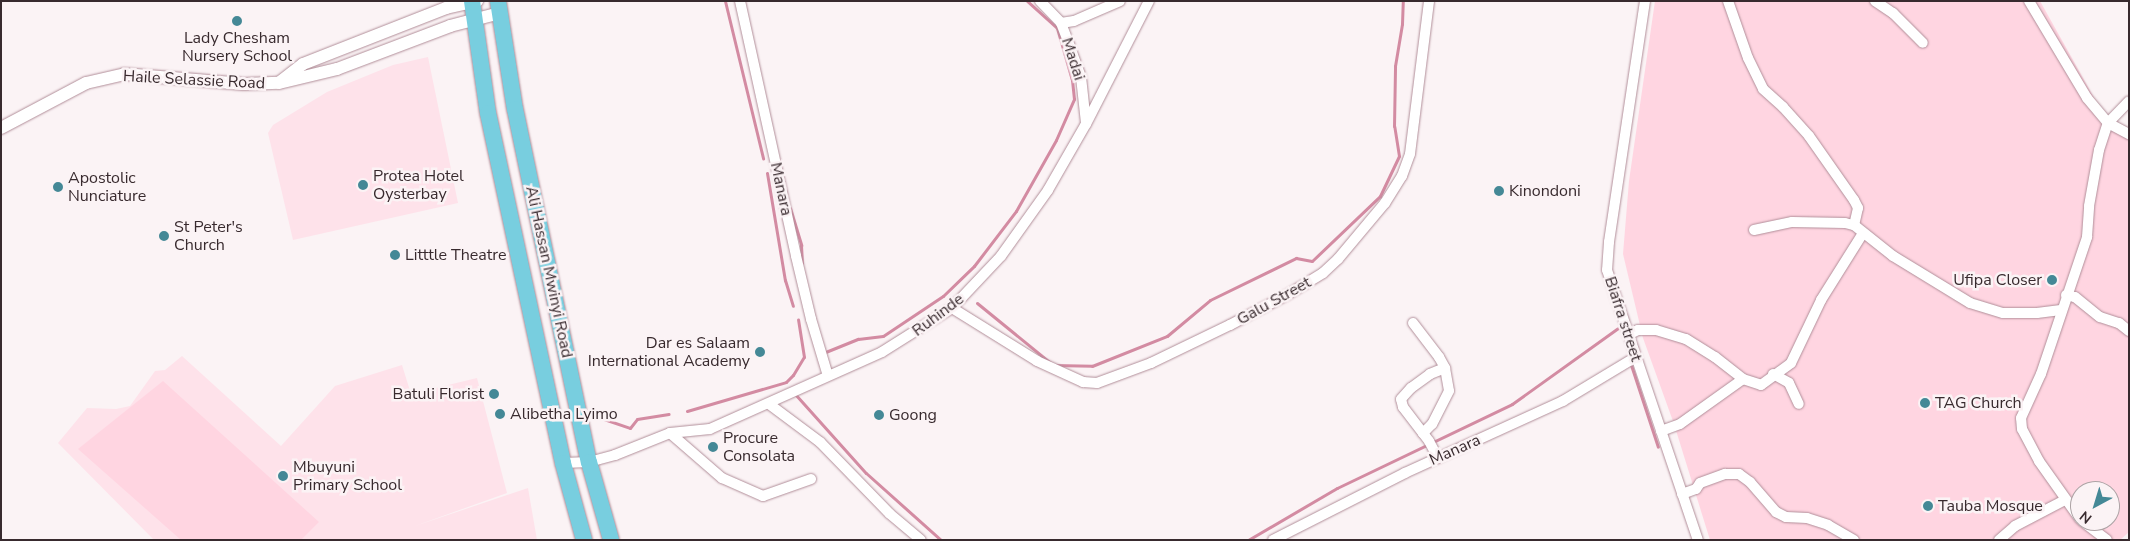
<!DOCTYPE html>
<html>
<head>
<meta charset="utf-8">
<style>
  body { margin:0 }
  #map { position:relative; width:2130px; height:541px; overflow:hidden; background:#fbf3f5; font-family:"Nunito Sans",sans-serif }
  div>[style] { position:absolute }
  .built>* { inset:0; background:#fee2ea }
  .green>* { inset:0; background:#ffd5e1 }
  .stream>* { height:3px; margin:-1.5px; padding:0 1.5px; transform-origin:1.5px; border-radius:1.5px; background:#d38ba2 }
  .roads { filter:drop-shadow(0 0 1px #b18e99) drop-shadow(0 0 1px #b18e99) }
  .minor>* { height:10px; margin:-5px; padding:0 5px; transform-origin:5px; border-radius:5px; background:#fff }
  .tertiary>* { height:12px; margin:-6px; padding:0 6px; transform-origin:6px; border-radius:6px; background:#fff }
  .trunk>* { height:16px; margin:-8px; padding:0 8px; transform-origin:8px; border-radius:8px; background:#78cedf }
  .dots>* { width:14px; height:14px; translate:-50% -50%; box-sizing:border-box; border:2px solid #fbf3f5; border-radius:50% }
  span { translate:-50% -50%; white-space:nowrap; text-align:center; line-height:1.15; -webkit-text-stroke:5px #fbf3f5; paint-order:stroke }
  .poi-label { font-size:16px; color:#382a2e }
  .left { translate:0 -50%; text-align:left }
  .right { translate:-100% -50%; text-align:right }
  .street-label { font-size:16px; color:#382a2e }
  .frame { position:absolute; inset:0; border:2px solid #382a2e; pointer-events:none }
  .north { position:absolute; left:2070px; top:481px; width:50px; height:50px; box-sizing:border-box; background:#fbf3f5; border:1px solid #ada3a5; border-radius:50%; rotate:219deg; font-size:14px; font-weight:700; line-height:20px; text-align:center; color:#382a2e }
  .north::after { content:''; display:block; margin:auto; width:18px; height:22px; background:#448896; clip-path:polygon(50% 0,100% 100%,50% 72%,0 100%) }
</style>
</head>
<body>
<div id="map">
  <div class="built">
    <i style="clip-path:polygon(428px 57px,458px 203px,293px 240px,268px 133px,273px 125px,327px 92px,393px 65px)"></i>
    <i style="clip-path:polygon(182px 356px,281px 446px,335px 386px,402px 365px,411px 394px,477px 378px,507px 493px,415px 526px,528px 488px,537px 540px,154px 540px,58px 443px,87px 408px,116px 409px,130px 406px,155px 371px,165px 370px)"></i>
  </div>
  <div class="green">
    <i style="clip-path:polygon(evenodd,1655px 1px,2040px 1px,2097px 103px,2111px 120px,2129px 129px,2129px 532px,2120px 540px,1710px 540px,1674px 424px,1643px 338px,1623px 254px,1629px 181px,1655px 1px,2080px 491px,2110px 491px,2110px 521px,2080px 521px,2080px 491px)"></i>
    <i style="clip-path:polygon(163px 381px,319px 522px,301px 540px,181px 540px,78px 449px)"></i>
  </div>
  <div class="stream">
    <i style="left:725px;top:1px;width:162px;rotate:76.4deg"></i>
    <i style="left:767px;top:173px;width:109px;rotate:80.5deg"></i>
    <i style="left:785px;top:280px;width:27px;rotate:73deg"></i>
    <i style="left:790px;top:208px;width:39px;rotate:73deg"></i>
    <i style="left:801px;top:245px;width:18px;rotate:87deg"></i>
    <i style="left:977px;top:303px;width:98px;rotate:39.2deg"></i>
    <i style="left:1053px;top:365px;width:39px;rotate:1deg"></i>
    <i style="left:1092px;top:366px;width:81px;rotate:-21.8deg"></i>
    <i style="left:1167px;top:336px;width:56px;rotate:-39.9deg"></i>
    <i style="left:1210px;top:300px;width:96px;rotate:-26deg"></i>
    <i style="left:1296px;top:258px;width:16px;rotate:11deg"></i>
    <i style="left:1312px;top:261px;width:94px;rotate:-43.7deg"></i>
    <i style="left:1380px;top:196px;width:44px;rotate:-64.6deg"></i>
    <i style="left:1399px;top:156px;width:30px;rotate:-99deg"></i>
    <i style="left:1394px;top:126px;width:60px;rotate:-89deg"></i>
    <i style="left:1395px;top:66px;width:43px;rotate:-80.5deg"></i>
    <i style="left:1402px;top:24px;width:23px;rotate:-88deg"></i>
    <i style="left:823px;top:353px;width:38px;rotate:-22deg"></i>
    <i style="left:858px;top:339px;width:25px;rotate:-7deg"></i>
    <i style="left:883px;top:336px;width:72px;rotate:-33.7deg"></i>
    <i style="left:943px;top:296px;width:43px;rotate:-44.1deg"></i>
    <i style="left:974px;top:266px;width:69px;rotate:-52.6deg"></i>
    <i style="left:1016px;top:211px;width:81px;rotate:-60.6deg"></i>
    <i style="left:1056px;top:140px;width:45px;rotate:-66.3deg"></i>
    <i style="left:1074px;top:99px;width:19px;rotate:-96deg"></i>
    <i style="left:1072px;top:80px;width:54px;rotate:-106.1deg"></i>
    <i style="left:1057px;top:28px;width:40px;rotate:-138deg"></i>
    <i style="left:1631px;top:365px;width:86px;rotate:71.8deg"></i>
    <i style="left:795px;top:394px;width:106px;rotate:48.1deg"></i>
    <i style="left:866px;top:473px;width:101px;rotate:41.8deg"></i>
    <i style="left:687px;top:411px;width:103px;rotate:-16.3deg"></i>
    <i style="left:786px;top:382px;width:10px;rotate:-45deg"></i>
    <i style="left:793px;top:375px;width:21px;rotate:-59deg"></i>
    <i style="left:804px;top:357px;width:38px;rotate:-99deg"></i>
    <i style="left:589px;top:414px;width:43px;rotate:18.9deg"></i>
    <i style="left:630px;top:428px;width:11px;rotate:-52deg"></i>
    <i style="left:637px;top:419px;width:32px;rotate:-9deg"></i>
    <i style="left:1248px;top:540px;width:103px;rotate:-30.3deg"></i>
    <i style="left:1337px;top:488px;width:194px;rotate:-25.6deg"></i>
    <i style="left:1512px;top:404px;width:130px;rotate:-35.6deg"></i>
  </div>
  <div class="roads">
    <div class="minor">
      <i style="left:740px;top:1px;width:261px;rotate:77.6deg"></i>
      <i style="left:796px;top:256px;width:65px;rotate:76.6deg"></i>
      <i style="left:811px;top:319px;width:59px;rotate:73.4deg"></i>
      <i style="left:1040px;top:1px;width:30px;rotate:46deg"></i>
      <i style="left:1061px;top:23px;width:26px;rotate:69deg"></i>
      <i style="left:1070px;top:47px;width:32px;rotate:70deg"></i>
      <i style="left:1081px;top:77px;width:46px;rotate:83.8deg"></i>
      <i style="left:1645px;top:1px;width:244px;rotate:98.5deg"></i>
      <i style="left:1609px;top:242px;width:28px;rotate:94deg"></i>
      <i style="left:1607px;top:270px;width:285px;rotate:71.4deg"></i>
      <i style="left:1728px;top:1px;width:60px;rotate:70.7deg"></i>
      <i style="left:1748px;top:58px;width:34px;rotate:64deg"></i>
      <i style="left:1763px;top:89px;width:27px;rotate:42deg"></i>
      <i style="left:1783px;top:107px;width:39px;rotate:48deg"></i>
      <i style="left:1809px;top:136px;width:78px;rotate:54.9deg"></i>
      <i style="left:1854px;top:200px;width:9px;rotate:63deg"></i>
      <i style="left:1858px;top:208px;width:17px;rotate:103deg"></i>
      <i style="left:1875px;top:1px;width:22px;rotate:34deg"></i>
      <i style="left:1893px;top:13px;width:42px;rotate:45deg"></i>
      <i style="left:2029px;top:1px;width:113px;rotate:59.1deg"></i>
      <i style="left:2087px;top:98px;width:33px;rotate:50deg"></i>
      <i style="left:2108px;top:123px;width:24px;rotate:28deg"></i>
      <i style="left:1061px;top:23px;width:13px;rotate:-9deg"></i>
      <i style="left:1074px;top:21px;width:50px;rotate:-23.5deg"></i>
      <i style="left:1754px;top:230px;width:39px;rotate:-12deg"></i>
      <i style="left:1792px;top:222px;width:53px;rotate:1.1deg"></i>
      <i style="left:1845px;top:223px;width:9px;rotate:13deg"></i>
      <i style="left:1854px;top:225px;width:50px;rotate:38.5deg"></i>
      <i style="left:1893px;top:256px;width:90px;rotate:31.4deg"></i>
      <i style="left:1970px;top:303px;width:34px;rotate:17deg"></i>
      <i style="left:2003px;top:313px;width:34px"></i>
      <i style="left:2037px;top:313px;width:24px;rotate:-7deg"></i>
      <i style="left:2066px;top:295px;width:9px;rotate:13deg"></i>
      <i style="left:2075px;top:297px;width:32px;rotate:39deg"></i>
      <i style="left:2100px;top:317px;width:20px;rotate:18deg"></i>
      <i style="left:2119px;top:323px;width:13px;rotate:39deg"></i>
      <i style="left:952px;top:308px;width:100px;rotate:31.9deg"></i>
      <i style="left:1037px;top:361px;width:51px;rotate:24.5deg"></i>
      <i style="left:1083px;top:382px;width:14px;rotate:4deg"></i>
      <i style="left:1097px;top:383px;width:58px;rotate:-20.3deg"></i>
      <i style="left:1151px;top:363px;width:88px;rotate:-25.7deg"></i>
      <i style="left:1230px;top:325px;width:64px;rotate:-27.8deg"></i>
      <i style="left:1287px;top:295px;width:42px;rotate:-31.4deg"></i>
      <i style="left:1323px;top:273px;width:21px;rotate:-43deg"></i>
      <i style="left:1338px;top:259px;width:73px;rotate:-50deg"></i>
      <i style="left:1385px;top:203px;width:32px;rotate:-58deg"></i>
      <i style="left:1402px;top:176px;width:23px;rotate:-70deg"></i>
      <i style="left:1410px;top:154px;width:154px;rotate:-82.9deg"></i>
      <i style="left:1413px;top:323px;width:43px;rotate:52.6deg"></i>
      <i style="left:1439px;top:357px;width:13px;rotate:61deg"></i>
      <i style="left:1445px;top:368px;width:23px;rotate:80deg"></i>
      <i style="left:1449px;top:391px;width:37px;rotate:117deg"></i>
      <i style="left:1432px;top:424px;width:13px;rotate:135deg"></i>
      <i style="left:1628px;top:335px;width:11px;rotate:-27deg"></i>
      <i style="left:1638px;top:330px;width:18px"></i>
      <i style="left:1656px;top:330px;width:31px;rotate:17deg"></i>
      <i style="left:1686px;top:339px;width:34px;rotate:32deg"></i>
      <i style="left:1715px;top:357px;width:36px;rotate:38deg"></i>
      <i style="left:1743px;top:379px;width:19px;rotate:18deg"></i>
      <i style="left:1761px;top:385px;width:37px;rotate:-36deg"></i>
      <i style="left:1791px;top:363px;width:70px;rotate:-64.5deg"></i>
      <i style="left:1821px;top:300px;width:79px;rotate:-57.9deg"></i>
      <i style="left:1773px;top:374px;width:18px;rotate:29deg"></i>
      <i style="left:1789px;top:383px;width:23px;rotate:65deg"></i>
      <i style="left:769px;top:404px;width:64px;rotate:36.7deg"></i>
      <i style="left:820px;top:442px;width:100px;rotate:45.8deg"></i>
      <i style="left:890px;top:514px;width:40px;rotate:40deg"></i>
      <i style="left:1661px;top:431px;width:20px;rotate:-20deg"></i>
      <i style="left:1680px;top:424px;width:77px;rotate:-35.5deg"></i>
      <i style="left:670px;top:433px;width:69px;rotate:40.9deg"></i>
      <i style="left:722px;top:478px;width:45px;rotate:23.7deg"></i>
      <i style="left:763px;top:496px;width:51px;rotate:-19.5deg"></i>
      <i style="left:1438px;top:458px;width:19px;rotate:-118deg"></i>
      <i style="left:1429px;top:441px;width:43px;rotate:-127.4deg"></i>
      <i style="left:1403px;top:407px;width:8px;rotate:-104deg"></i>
      <i style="left:1401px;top:399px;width:15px;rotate:-48deg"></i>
      <i style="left:1411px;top:388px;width:24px;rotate:-36deg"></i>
      <i style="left:1430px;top:374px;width:16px;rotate:-22deg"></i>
      <i style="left:563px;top:463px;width:26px;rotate:-2deg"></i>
      <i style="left:589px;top:462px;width:27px;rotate:-15deg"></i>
      <i style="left:615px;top:455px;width:59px;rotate:-21.8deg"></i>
      <i style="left:670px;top:433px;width:40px;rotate:-5.7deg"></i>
      <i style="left:710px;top:429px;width:188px;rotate:-24.1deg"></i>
      <i style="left:882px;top:352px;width:83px;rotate:-32.2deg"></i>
      <i style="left:952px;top:308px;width:71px;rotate:-46.7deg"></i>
      <i style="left:1001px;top:256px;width:81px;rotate:-54.5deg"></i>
      <i style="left:1048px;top:190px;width:76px;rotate:-60.1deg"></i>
      <i style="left:1086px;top:124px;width:138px;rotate:-62.9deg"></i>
      <i style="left:1682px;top:494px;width:15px;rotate:-20deg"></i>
      <i style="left:1696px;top:489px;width:7px;rotate:-56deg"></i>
      <i style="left:1700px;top:483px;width:27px;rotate:-20deg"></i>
      <i style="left:1725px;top:474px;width:14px"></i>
      <i style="left:1739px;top:474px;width:14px;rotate:36deg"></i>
      <i style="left:1750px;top:482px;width:40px;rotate:49deg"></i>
      <i style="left:1776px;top:512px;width:11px;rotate:27deg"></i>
      <i style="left:1786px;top:517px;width:21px;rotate:3deg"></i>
      <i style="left:1807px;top:518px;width:22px;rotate:18deg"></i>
      <i style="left:1828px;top:525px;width:30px;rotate:30deg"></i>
      <i style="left:2080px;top:519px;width:71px;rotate:-125.3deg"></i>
      <i style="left:2039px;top:461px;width:36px;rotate:-118deg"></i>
      <i style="left:2022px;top:429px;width:11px;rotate:-95deg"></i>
      <i style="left:2021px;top:418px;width:48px;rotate:-65.6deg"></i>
      <i style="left:2041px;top:374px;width:145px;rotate:-71.4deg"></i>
      <i style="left:2087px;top:237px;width:31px;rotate:-86deg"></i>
      <i style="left:2089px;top:206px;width:57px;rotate:-79.9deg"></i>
      <i style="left:2099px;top:150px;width:28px;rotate:-72deg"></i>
      <i style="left:2108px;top:123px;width:30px;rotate:-46deg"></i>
      <i style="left:2082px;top:521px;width:31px;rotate:37deg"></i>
      <i style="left:1273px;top:540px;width:148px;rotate:-26.9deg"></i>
      <i style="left:1405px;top:473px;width:174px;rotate:-24.5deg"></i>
      <i style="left:1563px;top:401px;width:85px;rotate:-31.1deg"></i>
      <i style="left:1999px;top:540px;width:21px;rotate:-41deg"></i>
      <i style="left:2015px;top:526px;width:56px;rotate:-27.5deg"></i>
    </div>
    <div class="tertiary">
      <i style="left:280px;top:82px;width:29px;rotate:-38deg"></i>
      <i style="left:303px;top:64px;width:154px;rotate:-21.4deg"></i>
      <i style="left:446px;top:8px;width:32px;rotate:-13deg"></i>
      <i style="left:1px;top:128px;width:96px;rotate:-27.9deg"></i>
      <i style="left:86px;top:83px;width:39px;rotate:-13deg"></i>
      <i style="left:124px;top:74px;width:120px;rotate:4.8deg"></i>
      <i style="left:244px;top:84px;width:35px;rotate:-2deg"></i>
      <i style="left:279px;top:83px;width:60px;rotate:-13.6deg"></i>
      <i style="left:337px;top:69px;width:121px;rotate:-20.8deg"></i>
      <i style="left:450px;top:26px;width:52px;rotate:-14.6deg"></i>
    </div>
    <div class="trunk">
      <i style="left:472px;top:1px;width:113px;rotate:81.9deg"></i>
      <i style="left:488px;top:113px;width:358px;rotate:77.9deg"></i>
      <i style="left:563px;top:463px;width:80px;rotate:74.7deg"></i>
      <i style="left:498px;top:1px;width:109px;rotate:81.1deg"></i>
      <i style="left:515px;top:109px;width:361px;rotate:78.2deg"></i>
      <i style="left:589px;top:462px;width:81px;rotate:74.2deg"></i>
    </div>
  </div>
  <div class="dots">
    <i style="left:237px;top:21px;background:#448896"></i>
    <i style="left:363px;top:185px;background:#448896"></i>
    <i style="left:58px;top:187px;background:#448896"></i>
    <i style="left:1499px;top:191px;background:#448896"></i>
    <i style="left:164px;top:236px;background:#448896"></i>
    <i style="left:395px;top:255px;background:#448896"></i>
    <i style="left:2052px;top:280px;background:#448896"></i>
    <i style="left:760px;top:352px;background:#448896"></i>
    <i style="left:494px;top:394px;background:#448896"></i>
    <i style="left:1925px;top:403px;background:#448896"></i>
    <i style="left:500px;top:414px;background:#448896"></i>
    <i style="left:879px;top:415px;background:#448896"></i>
    <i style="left:713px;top:447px;background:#448896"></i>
    <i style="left:283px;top:476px;background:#448896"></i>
    <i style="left:1928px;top:506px;background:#448896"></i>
  </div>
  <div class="poi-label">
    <span style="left:237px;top:47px">Lady Chesham<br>Nursery School</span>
    <span class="left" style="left:373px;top:185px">Protea Hotel<br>Oysterbay</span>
    <span class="left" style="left:68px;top:187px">Apostolic<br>Nunciature</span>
    <span class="left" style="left:1509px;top:191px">Kinondoni</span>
    <span class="left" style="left:174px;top:236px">St Peter's<br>Church</span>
    <span class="left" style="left:405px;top:255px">Litttle Theatre</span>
    <span class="right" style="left:2042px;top:280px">Ufipa Closer</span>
    <span class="right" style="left:750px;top:352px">Dar es Salaam<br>International Academy</span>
    <span class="right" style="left:484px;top:394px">Batuli Florist</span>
    <span class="left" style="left:1935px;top:403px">TAG Church</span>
    <span class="left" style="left:510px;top:414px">Alibetha Lyimo</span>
    <span class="left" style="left:889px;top:415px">Goong</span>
    <span class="left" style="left:723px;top:447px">Procure<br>Consolata</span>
    <span class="left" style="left:293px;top:476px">Mbuyuni<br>Primary School</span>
    <span class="left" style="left:1938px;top:506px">Tauba Mosque</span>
  </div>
  <div class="street-label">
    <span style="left:1073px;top:59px;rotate:72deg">Madai</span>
    <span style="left:194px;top:80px;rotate:3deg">Haile Selassie Road</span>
    <span style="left:781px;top:189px;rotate:78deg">Manara</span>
    <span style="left:549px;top:272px;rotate:78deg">Ali Hassan Mwinyi Road</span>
    <span style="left:1274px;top:301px;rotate:-29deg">Galu Street</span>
    <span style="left:938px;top:315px;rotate:-37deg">Ruhinde</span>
    <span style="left:1623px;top:319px;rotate:72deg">Biafra street</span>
    <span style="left:1455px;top:450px;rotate:-24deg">Manara</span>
  </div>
  <div class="frame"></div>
  <div class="north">N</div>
</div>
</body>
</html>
